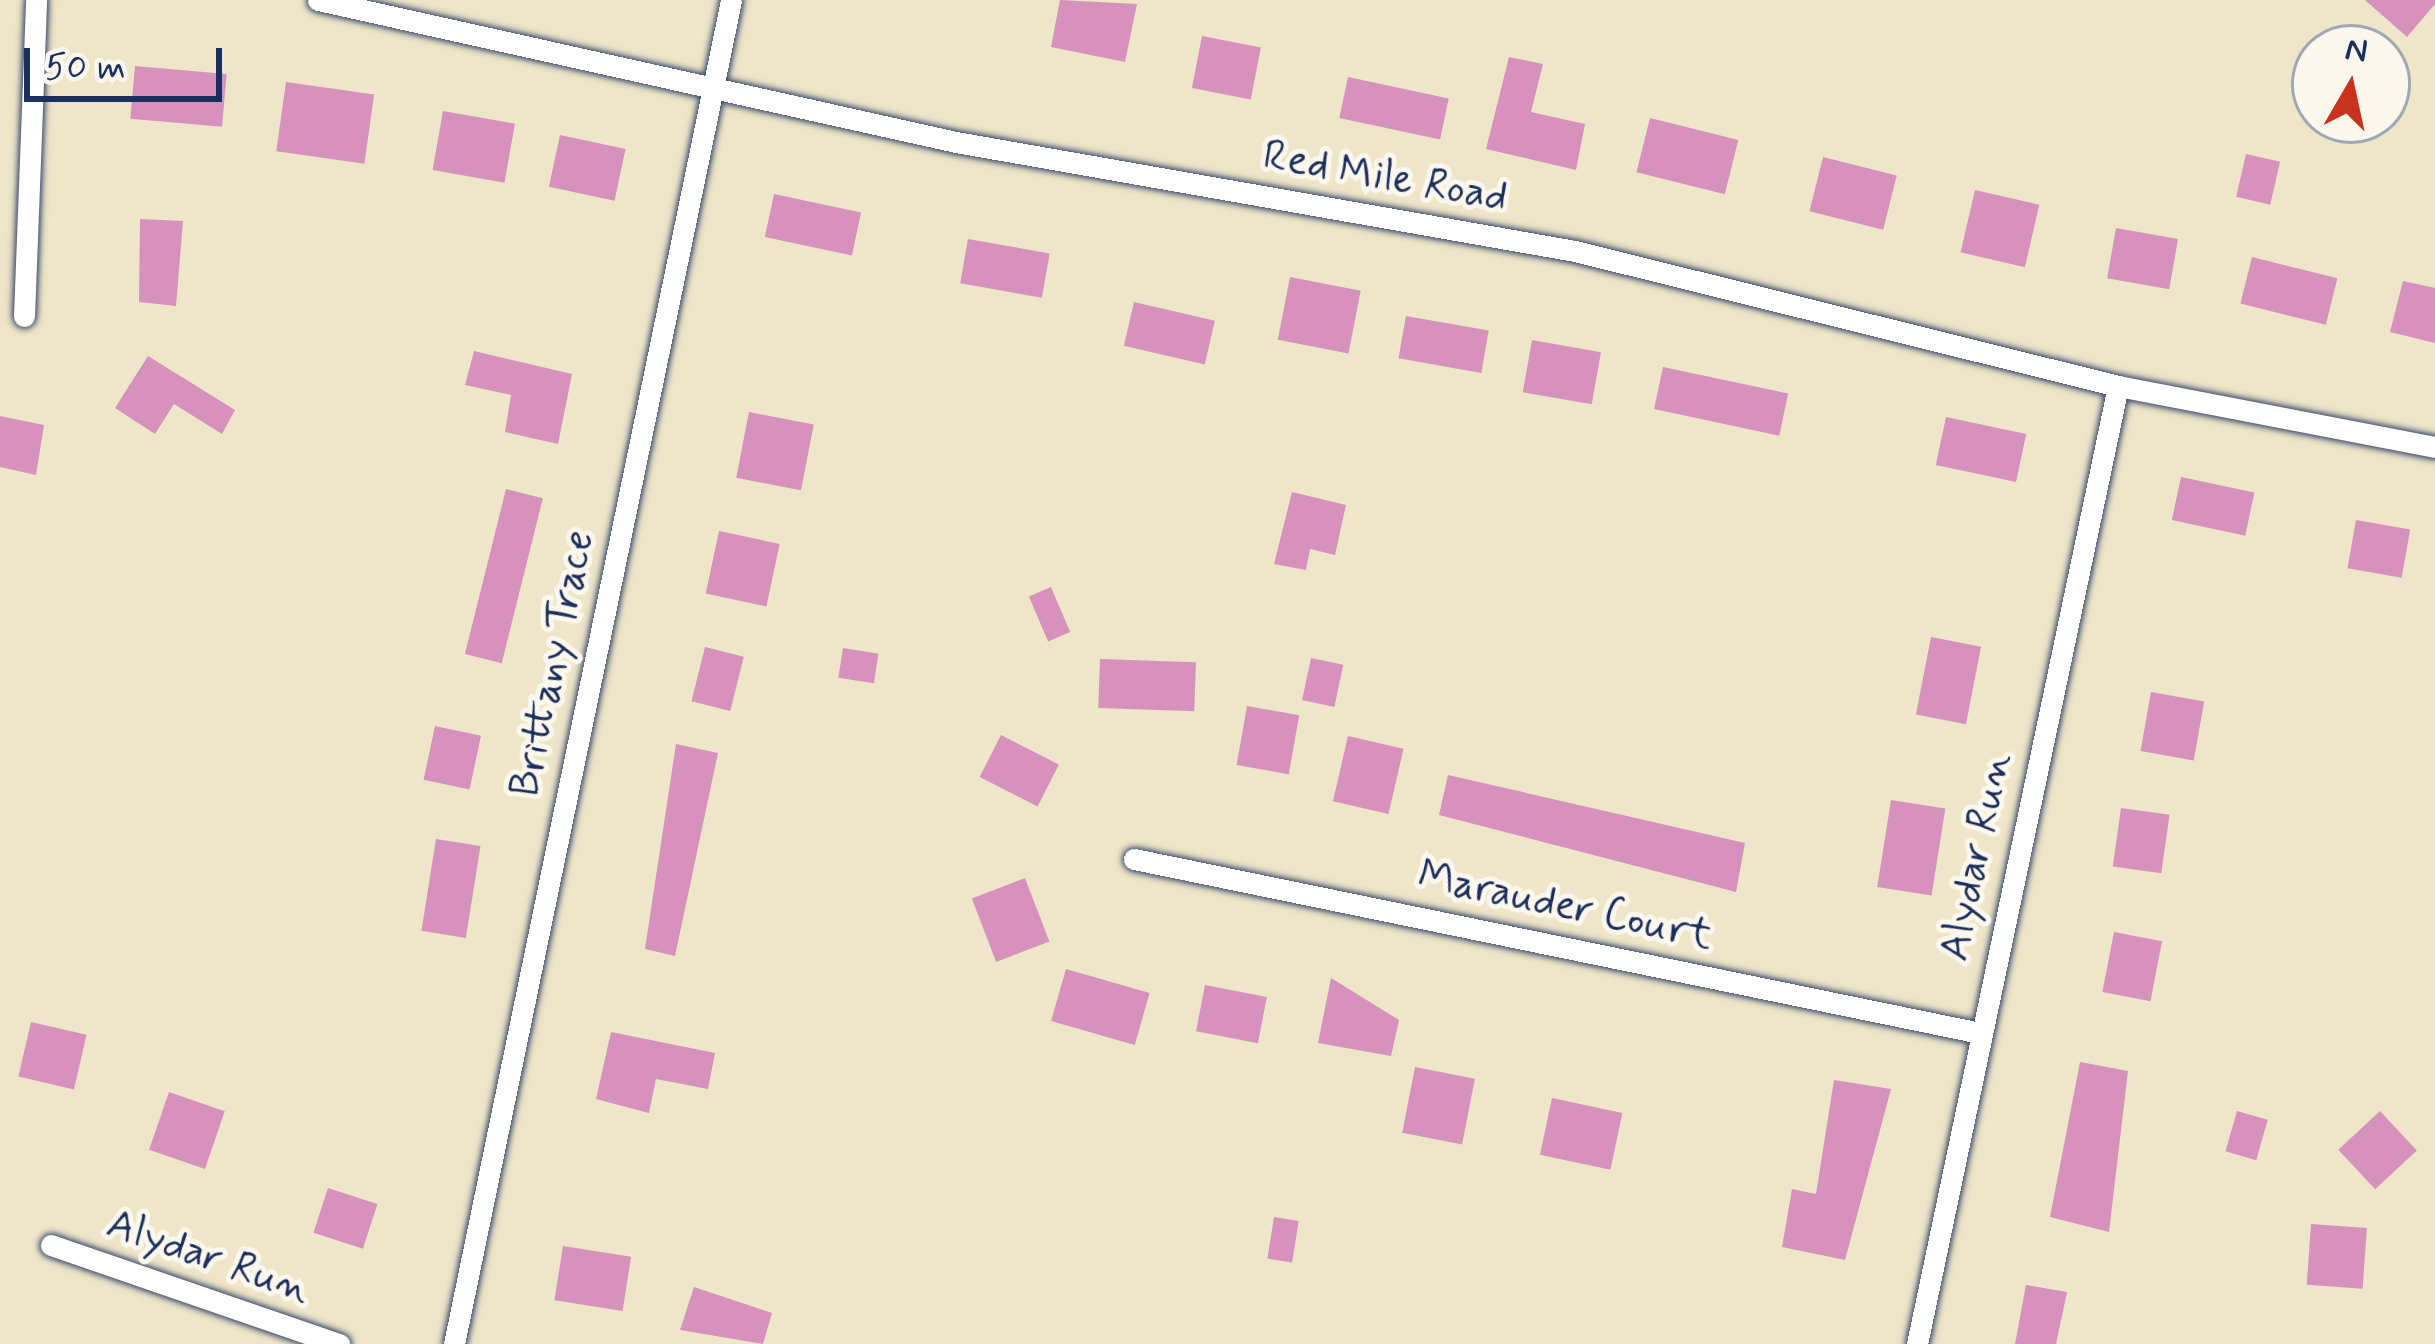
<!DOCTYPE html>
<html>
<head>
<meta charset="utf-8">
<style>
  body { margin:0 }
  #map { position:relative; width:2435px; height:1344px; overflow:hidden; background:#eee6c8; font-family:Mynerve,sans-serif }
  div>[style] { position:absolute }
  .building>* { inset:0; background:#d791bd; transform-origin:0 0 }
  .roads { filter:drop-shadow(0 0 3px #3b4a6e) drop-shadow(0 0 3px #3b4a6e) }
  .minor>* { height:21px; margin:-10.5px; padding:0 10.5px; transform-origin:10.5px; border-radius:10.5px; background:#fff }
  span { translate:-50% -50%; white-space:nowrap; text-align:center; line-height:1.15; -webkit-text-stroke:10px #fbf7ec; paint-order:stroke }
  .street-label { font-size:42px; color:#1b2f5e }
  .north { position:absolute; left:2291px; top:24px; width:120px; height:120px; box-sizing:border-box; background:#fbf7ec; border:3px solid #a1a7b3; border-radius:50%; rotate:9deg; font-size:33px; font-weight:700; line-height:48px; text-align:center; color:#1b2f5e }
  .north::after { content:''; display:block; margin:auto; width:42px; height:54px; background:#c8321e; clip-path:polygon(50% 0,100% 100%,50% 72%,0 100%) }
  .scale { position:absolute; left:24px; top:48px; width:198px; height:54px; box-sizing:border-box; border:6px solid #1b2f5e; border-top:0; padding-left:15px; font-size:36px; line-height:42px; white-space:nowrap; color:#1b2f5e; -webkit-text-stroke:9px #fbf7ec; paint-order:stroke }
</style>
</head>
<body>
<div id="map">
  <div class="building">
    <i style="clip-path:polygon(1060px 0,1137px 4px,1125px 62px,1051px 47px)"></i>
    <i style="clip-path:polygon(2365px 0,2435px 0,2435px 4px,2407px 37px)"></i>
    <i style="left:1202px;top:36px;width:60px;height:53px;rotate:11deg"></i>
    <i style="clip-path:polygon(1509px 57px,1543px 64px,1531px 112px,1585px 124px,1576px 170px,1486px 149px)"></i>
    <i style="left:135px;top:66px;width:92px;height:53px;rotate:5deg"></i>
    <i style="left:1348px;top:77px;width:103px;height:42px;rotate:12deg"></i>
    <i style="left:286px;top:82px;width:89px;height:70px;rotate:8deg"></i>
    <i style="left:443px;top:111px;width:73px;height:60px;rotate:10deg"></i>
    <i style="left:1650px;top:118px;width:91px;height:56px;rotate:14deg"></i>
    <i style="left:560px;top:135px;width:67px;height:53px;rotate:12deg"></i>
    <i style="left:2246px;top:154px;width:35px;height:44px;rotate:13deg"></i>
    <i style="left:1823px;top:157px;width:76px;height:56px;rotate:14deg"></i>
    <i style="left:1975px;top:190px;width:66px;height:64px;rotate:13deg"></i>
    <i style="left:774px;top:194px;width:89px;height:44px;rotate:12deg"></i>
    <i style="clip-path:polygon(140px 219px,183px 221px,176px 306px,139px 302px)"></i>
    <i style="left:2116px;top:228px;width:63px;height:51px;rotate:10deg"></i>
    <i style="left:968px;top:239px;width:83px;height:45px;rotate:10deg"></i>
    <i style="left:2252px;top:257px;width:88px;height:48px;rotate:14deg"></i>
    <i style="left:1290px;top:277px;width:72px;height:64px;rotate:11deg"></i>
    <i style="clip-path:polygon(2403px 281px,2435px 288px,2435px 343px,2390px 332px)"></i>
    <i style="left:1134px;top:302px;width:83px;height:45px;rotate:13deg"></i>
    <i style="left:1406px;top:316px;width:84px;height:43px;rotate:10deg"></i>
    <i style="left:1532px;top:340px;width:70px;height:53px;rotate:10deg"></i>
    <i style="clip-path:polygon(474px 351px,572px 374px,558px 444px,505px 432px,511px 395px,465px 385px)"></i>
    <i style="clip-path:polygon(148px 356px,235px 410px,222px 434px,174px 404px,155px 434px,115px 408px)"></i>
    <i style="left:1663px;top:367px;width:128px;height:43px;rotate:12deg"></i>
    <i style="left:749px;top:412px;width:66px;height:67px;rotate:11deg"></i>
    <i style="clip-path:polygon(0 416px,44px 425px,36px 475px,0 467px)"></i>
    <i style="left:1946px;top:417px;width:82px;height:49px;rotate:12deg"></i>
    <i style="left:2181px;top:477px;width:75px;height:44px;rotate:12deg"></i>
    <i style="left:506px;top:489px;width:38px;height:170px;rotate:14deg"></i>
    <i style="clip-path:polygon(1292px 492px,1346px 505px,1335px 555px,1310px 549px,1306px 570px,1274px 564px)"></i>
    <i style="left:2356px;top:520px;width:55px;height:49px;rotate:10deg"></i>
    <i style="left:719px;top:531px;width:62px;height:64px;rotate:12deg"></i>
    <i style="left:1051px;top:587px;width:49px;height:24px;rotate:67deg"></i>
    <i style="left:1931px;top:637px;width:51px;height:79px;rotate:11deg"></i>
    <i style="left:705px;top:647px;width:40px;height:56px;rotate:14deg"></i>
    <i style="left:843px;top:648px;width:36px;height:30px;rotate:9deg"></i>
    <i style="left:1311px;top:658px;width:33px;height:43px;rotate:12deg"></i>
    <i style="left:1100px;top:659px;width:96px;height:49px;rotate:2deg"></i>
    <i style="left:2151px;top:692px;width:54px;height:60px;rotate:10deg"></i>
    <i style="left:1247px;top:706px;width:53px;height:60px;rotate:10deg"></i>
    <i style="left:435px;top:726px;width:47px;height:55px;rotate:12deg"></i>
    <i style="left:1001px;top:735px;width:65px;height:47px;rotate:27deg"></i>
    <i style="left:1348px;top:736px;width:57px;height:67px;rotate:13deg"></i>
    <i style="clip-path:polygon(676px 744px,718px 753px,675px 956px,645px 949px)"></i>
    <i style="clip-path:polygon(1448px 775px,1745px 843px,1736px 892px,1439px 815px)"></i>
    <i style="left:1891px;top:800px;width:55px;height:88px;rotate:9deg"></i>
    <i style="left:2121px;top:808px;width:49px;height:59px;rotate:8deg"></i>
    <i style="left:436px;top:839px;width:45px;height:93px;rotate:9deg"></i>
    <i style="left:1025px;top:878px;width:68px;height:57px;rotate:69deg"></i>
    <i style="left:2114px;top:932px;width:49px;height:61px;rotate:11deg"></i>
    <i style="left:1066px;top:969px;width:87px;height:54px;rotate:16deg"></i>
    <i style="clip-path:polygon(1331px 978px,1399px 1020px,1391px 1056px,1318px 1043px)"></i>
    <i style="left:1205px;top:985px;width:63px;height:47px;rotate:11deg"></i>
    <i style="left:31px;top:1022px;width:57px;height:56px;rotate:13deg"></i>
    <i style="clip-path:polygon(611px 1032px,715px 1053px,708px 1089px,656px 1079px,649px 1113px,596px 1099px)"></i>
    <i style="clip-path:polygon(2080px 1062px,2128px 1071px,2109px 1232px,2050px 1217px)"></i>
    <i style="left:1415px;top:1067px;width:61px;height:67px;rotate:11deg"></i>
    <i style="clip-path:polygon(1834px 1080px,1891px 1089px,1845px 1260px,1782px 1247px,1792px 1189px,1816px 1194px)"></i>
    <i style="left:169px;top:1092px;width:59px;height:61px;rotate:19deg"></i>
    <i style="left:1552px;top:1098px;width:72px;height:58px;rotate:12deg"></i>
    <i style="left:2237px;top:1111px;width:32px;height:42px;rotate:16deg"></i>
    <i style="left:2380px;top:1111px;width:54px;height:57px;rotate:47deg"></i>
    <i style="left:328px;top:1188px;width:52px;height:47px;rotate:18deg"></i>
    <i style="left:1274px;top:1217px;width:25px;height:42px;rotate:9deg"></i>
    <i style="left:2311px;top:1224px;width:56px;height:61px;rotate:4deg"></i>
    <i style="left:563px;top:1246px;width:69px;height:55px;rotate:9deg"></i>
    <i style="clip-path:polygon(2026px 1285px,2067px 1292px,2056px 1344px,2015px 1344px)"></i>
    <i style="clip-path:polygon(694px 1287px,772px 1313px,763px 1344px,680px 1330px)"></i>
  </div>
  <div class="roads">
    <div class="minor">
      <i style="left:318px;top:0;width:654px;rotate:12.55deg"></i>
      <i style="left:956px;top:142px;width:629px;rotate:9.99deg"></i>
      <i style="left:1575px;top:251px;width:560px;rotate:13.96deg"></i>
      <i style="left:2118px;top:386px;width:323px;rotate:10.9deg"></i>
      <i style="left:24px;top:316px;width:316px;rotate:-87.8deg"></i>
      <i style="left:1134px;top:859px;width:864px;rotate:11.62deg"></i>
      <i style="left:51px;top:1245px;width:305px;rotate:19deg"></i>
      <i style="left:454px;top:1344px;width:1372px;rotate:-78.35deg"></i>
      <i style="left:1917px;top:1344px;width:979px;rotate:-78.15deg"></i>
    </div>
  </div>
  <div class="street-label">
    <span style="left:1385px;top:178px;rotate:10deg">Red Mile Road</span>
    <span style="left:554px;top:664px;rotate:-78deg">Brittany Trace</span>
    <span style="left:1977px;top:857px;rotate:-78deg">Alydar Run</span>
    <span style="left:1565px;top:907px;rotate:12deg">Marauder Court</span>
    <span style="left:208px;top:1258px;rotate:19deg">Alydar Run</span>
  </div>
  <div class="north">N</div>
  <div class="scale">50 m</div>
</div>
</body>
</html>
